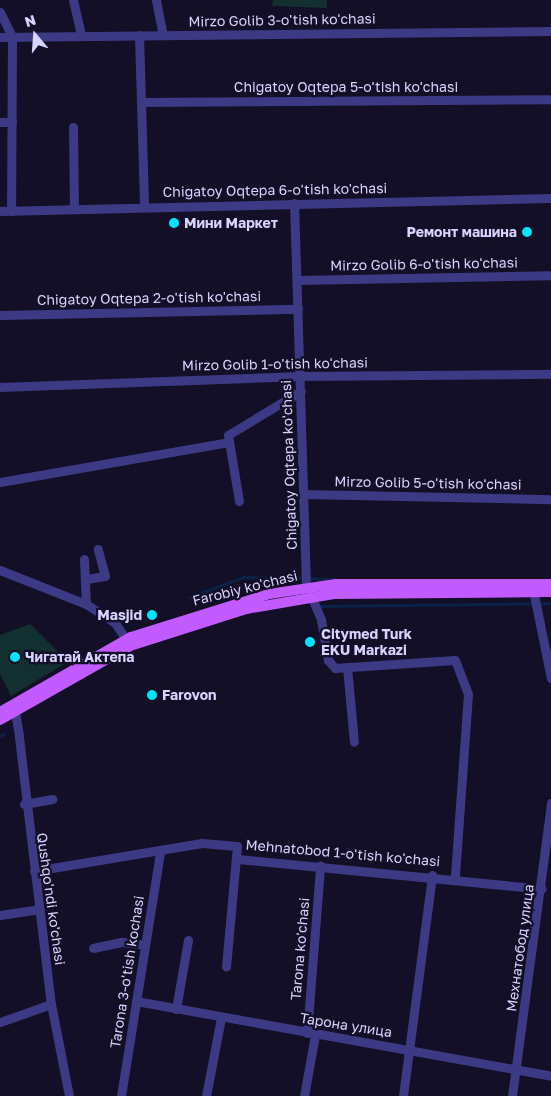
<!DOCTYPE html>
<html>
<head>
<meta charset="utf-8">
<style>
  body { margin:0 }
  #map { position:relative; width:551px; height:1096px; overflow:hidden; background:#130f26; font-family:"Golos Text",sans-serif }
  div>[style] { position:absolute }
  .green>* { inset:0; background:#12302f }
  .stream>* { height:2.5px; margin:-1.25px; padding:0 1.25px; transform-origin:1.25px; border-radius:1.25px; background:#0c2248 }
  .minor>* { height:9px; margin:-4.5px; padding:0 4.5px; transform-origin:4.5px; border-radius:4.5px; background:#3d3a85 }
  .major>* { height:10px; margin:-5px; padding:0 5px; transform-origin:5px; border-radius:5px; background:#c25bff }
  .dots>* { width:14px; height:14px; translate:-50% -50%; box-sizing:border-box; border:2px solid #130f26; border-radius:50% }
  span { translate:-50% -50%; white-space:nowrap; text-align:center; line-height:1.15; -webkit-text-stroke:4.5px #130f26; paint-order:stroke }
  .street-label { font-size:14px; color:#d9d4ff }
  .poi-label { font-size:14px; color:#d9d4ff; font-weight:700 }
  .left { translate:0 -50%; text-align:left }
  .right { translate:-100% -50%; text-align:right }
  .north { position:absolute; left:10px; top:10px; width:50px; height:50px; -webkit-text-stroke:4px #130f26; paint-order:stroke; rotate:342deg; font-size:14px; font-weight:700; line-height:20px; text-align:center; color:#d9d4ff }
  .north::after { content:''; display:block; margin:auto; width:18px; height:22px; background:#d9d4ff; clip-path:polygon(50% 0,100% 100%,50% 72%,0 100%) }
</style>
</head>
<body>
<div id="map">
  <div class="green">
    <i style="clip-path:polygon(273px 0,327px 0,327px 8px,272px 6px)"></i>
    <i style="clip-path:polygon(30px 624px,68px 662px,11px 696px,0 674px,0 635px)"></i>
  </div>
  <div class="stream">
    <i style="left:190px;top:597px;width:58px;rotate:-20.3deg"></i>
    <i style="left:244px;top:577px;width:89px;rotate:1.3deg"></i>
    <i style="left:320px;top:606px;width:231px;rotate:-0.7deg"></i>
    <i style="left:0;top:736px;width:4px;rotate:-27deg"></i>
  </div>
  <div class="minor">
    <i style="left:73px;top:0;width:37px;rotate:77deg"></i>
    <i style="left:156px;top:0;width:36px;rotate:79deg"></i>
    <i style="left:0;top:12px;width:28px;rotate:64deg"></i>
    <i style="left:12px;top:37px;width:174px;rotate:90.3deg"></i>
    <i style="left:139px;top:35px;width:171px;rotate:88.3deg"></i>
    <i style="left:0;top:37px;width:551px;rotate:-0.62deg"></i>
    <i style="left:141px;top:102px;width:410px;rotate:-0.4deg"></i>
    <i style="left:0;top:122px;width:12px"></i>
    <i style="left:73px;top:127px;width:80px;rotate:89.3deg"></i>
    <i style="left:294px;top:203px;width:381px;rotate:88.2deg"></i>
    <i style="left:306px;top:584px;width:39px;rotate:67deg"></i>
    <i style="left:321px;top:620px;width:41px;rotate:80.1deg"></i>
    <i style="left:328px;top:660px;width:11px;rotate:49deg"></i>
    <i style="left:335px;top:668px;width:120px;rotate:-3.8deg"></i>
    <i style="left:455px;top:660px;width:36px;rotate:69deg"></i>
    <i style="left:468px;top:694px;width:183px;rotate:94.1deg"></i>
    <i style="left:0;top:211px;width:551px;rotate:-1.35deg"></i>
    <i style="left:297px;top:280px;width:254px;rotate:-1.1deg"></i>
    <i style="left:0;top:315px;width:298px;rotate:-1.2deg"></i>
    <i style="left:0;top:387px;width:300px;rotate:-2.1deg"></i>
    <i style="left:300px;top:376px;width:251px;rotate:-0.5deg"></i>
    <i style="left:0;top:482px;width:232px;rotate:-9.9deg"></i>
    <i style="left:304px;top:494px;width:247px;rotate:1.2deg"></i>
    <i style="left:239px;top:501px;width:67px;rotate:-99.5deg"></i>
    <i style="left:228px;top:435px;width:85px;rotate:-31.1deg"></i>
    <i style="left:84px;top:559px;width:45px;rotate:87.5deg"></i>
    <i style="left:0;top:570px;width:92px;rotate:21.6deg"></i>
    <i style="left:86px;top:604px;width:35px;rotate:33deg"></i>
    <i style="left:115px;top:623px;width:25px;rotate:56deg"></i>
    <i style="left:86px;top:579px;width:19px;rotate:-9deg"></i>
    <i style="left:105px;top:576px;width:28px;rotate:-105deg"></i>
    <i style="left:532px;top:585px;width:95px;rotate:78.5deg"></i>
    <i style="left:347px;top:667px;width:75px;rotate:84.7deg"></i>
    <i style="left:9px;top:708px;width:11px;rotate:52deg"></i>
    <i style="left:16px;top:717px;width:20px;rotate:81deg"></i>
    <i style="left:19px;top:737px;width:269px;rotate:83.2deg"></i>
    <i style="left:51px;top:1004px;width:94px;rotate:78.9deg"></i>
    <i style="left:24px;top:804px;width:29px;rotate:-10deg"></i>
    <i style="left:238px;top:859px;width:305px;rotate:5.6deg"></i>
    <i style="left:34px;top:871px;width:170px;rotate:-9.5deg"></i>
    <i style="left:202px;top:843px;width:35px;rotate:5deg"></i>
    <i style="left:237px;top:846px;width:121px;rotate:95.2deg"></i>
    <i style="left:0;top:915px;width:40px;rotate:-8.5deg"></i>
    <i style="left:93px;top:948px;width:30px;rotate:-12deg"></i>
    <i style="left:122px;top:942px;width:23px;rotate:7deg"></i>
    <i style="left:136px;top:1001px;width:422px;rotate:10.2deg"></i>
    <i style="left:176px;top:1009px;width:70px;rotate:-80.1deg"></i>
    <i style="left:0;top:1022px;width:54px;rotate:-19.4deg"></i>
    <i style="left:307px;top:1033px;width:168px;rotate:-85.5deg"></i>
    <i style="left:121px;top:1096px;width:246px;rotate:-80.9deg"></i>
    <i style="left:206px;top:1096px;width:79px;rotate:-79.1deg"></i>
    <i style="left:304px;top:1096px;width:62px;rotate:-79.8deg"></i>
    <i style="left:403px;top:1096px;width:223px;rotate:-82.5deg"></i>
    <i style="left:512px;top:1096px;width:296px;rotate:-82.4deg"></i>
  </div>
  <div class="major">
    <i style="left:0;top:712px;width:151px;rotate:-29.8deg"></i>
    <i style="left:131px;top:637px;width:145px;rotate:-17.3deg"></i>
    <i style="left:269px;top:594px;width:68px;rotate:-8.5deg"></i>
    <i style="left:336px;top:584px;width:215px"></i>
    <i style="left:0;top:720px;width:150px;rotate:-29.6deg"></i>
    <i style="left:130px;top:646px;width:122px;rotate:-17.7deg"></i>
    <i style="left:246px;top:609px;width:89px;rotate:-9.7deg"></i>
    <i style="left:334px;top:594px;width:217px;rotate:-0.5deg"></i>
  </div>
  <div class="dots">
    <i style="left:174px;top:223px;background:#00e5ff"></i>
    <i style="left:527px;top:232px;background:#00e5ff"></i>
    <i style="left:152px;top:615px;background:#00e5ff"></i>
    <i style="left:310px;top:642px;background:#00e5ff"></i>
    <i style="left:15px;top:657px;background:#00e5ff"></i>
    <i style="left:152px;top:695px;background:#00e5ff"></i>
  </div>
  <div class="street-label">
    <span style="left:282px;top:20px;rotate:-1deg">Mirzo Golib 3-o'tish ko'chasi</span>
    <span style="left:346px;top:87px">Chigatoy Oqtepa 5-o'tish ko'chasi</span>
    <span style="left:275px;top:190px;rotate:-1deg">Chigatoy Oqtepa 6-o'tish ko'chasi</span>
    <span style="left:424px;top:264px;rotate:-1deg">Mirzo Golib 6-o'tish ko'chasi</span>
    <span style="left:149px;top:298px;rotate:-1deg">Chigatoy Oqtepa 2-o'tish ko'chasi</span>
    <span style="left:275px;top:364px;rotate:-1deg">Mirzo Golib 1-o'tish ko'chasi</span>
    <span style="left:289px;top:465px;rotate:-92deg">Chigatoy Oqtepa ko'chasi</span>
    <span style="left:428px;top:483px;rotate:1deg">Mirzo Golib 5-o'tish ko'chasi</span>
    <span style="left:245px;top:588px;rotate:-14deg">Farobiy ko'chasi</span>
    <span style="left:343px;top:853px;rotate:5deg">Mehnatobod 1-o'tish ko'chasi</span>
    <span style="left:51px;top:899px;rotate:82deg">Qushqo'ndi ko'chasi</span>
    <span style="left:520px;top:948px;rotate:-82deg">Мехнатобод улица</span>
    <span style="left:300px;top:949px;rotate:-85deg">Tarona ko'chasi</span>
    <span style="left:127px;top:972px;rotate:-81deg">Tarona 3-o'tish kochasi</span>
    <span style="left:346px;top:1025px;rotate:9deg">Тарона улица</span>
  </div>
  <div class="poi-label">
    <span class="left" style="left:184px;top:223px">Мини Маркет</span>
    <span class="right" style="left:517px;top:232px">Ремонт машина</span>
    <span class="right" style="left:142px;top:615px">Masjid</span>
    <span class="left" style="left:321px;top:642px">Citymed Turk<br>EKU Markazi</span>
    <span class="left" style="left:25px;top:657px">Чигатай Актепа</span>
    <span class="left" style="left:162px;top:695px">Farovon</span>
  </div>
  <div class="north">N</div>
</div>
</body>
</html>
